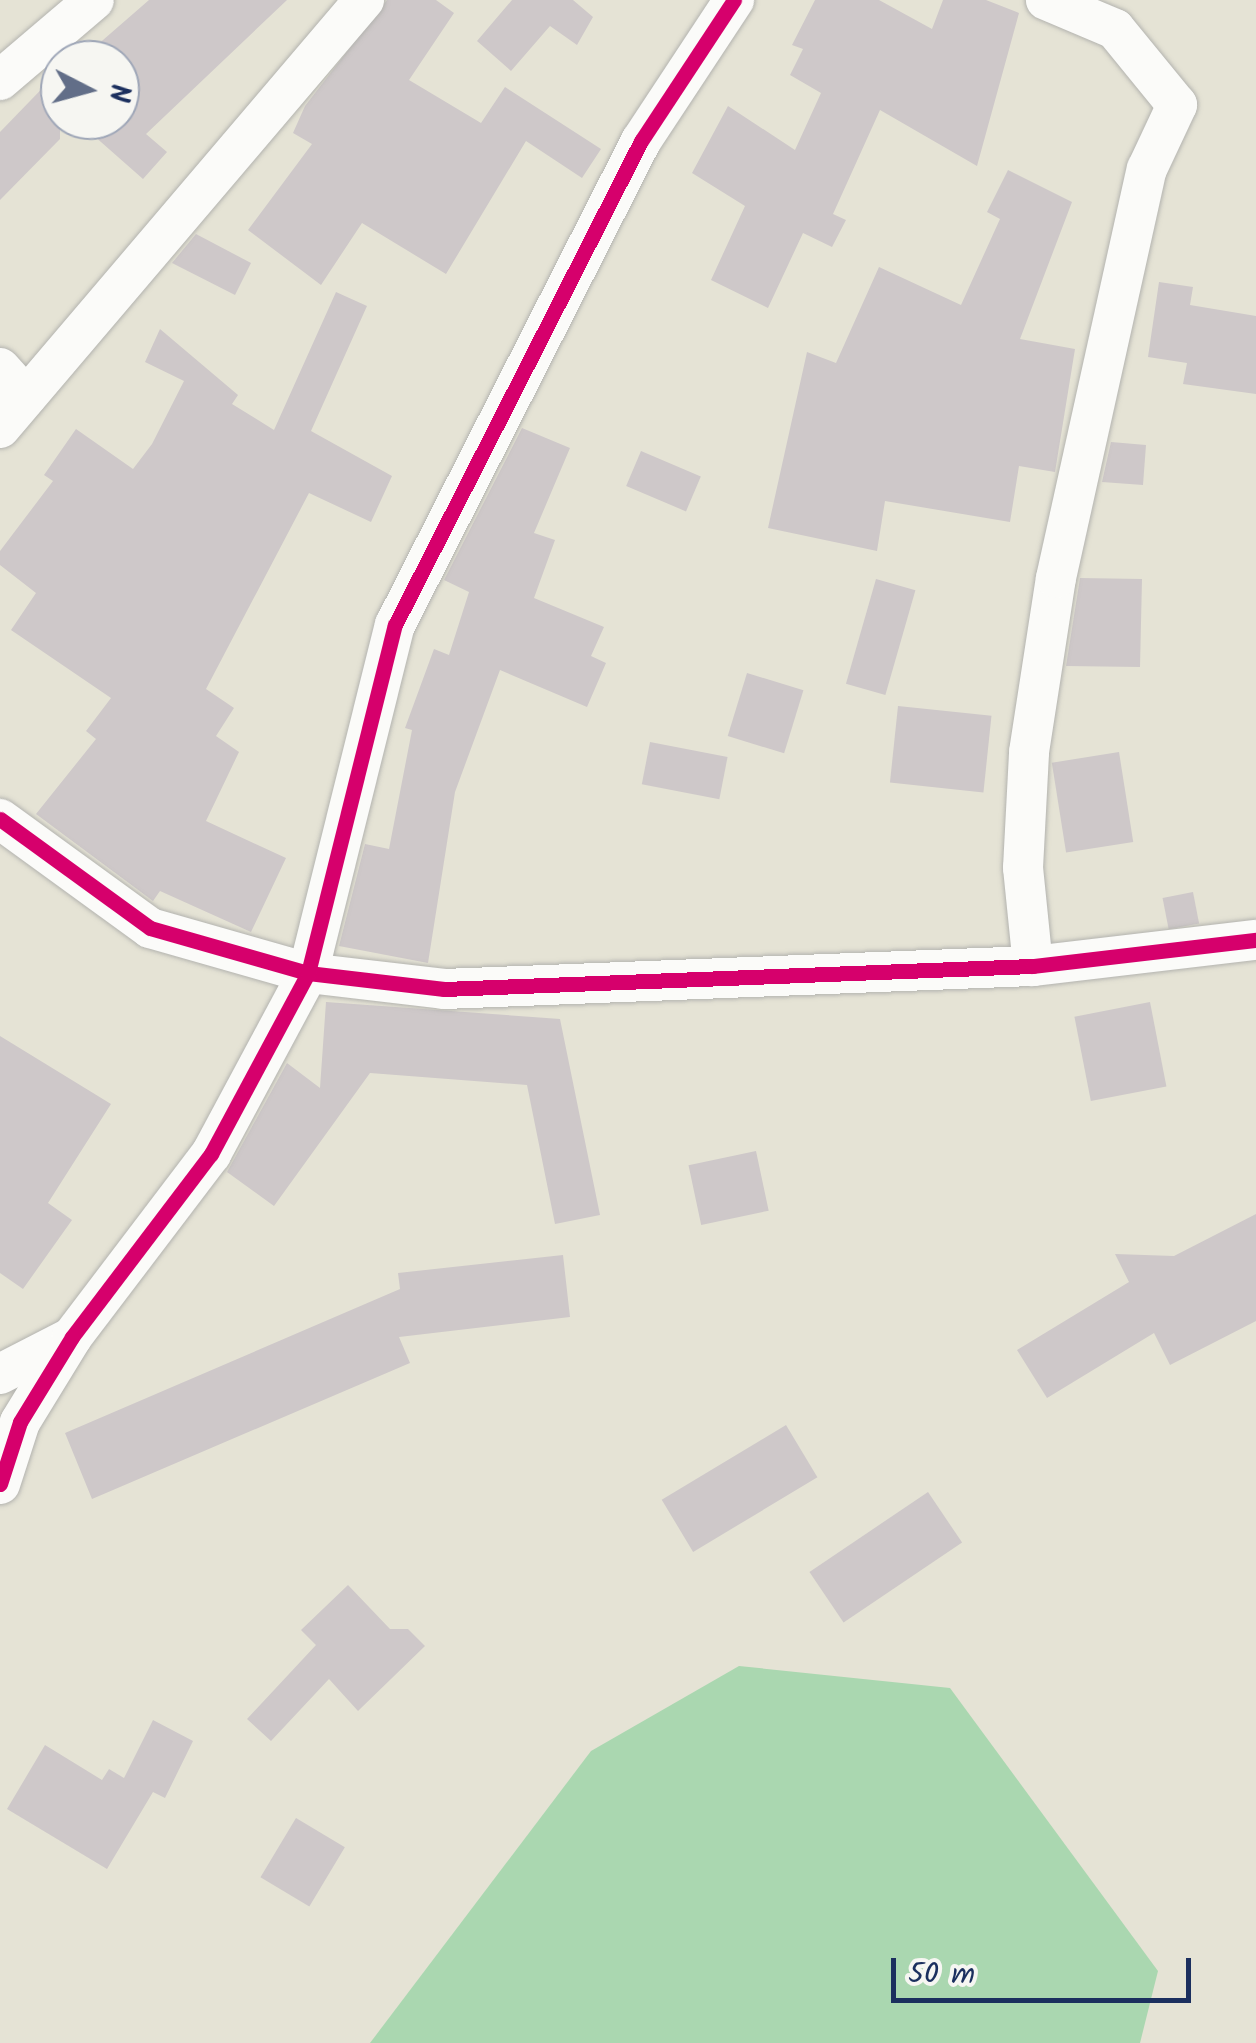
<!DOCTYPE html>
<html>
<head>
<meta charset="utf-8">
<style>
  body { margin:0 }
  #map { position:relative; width:1256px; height:2043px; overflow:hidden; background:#e5e3d5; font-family:Kalam,sans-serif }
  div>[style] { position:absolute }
  .green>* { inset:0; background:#aad7b0 }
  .building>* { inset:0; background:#cec8c9; transform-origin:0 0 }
  .roads { filter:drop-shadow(0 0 2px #b3b3af) drop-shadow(0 0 2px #b3b3af) }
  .minor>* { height:40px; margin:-20px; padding:0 20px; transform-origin:20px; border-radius:20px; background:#fbfbf9 }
  .cycleway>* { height:15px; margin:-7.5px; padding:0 7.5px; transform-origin:7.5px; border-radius:7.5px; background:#d6006c }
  span { translate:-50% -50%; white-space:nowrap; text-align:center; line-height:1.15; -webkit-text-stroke:8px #f6f6f2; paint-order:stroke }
  .north { position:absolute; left:40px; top:40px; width:100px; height:100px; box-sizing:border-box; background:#f6f6f2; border:2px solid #9ea6b7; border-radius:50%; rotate:96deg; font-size:28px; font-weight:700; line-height:40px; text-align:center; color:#1b2f5e }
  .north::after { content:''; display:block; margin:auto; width:35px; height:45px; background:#626e88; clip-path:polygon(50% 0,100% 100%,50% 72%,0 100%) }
  .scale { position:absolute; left:891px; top:1958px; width:300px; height:45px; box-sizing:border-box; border:5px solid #1b2f5e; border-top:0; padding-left:12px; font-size:30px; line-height:35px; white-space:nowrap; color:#1b2f5e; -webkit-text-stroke:8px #f6f6f2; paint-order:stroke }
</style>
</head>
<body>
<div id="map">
  <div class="green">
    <i style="clip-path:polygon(739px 1666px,950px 1688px,1158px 1971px,1140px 2043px,370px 2043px,591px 1751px)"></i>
  </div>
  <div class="building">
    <i style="clip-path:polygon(149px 0,287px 0,146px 134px,167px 152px,143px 179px,76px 120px,120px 120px,120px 60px,80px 60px)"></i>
    <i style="clip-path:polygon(387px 0,436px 0,454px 13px,409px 80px,481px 123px,505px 87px,601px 149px,582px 178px,526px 141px,446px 274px,362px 223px,321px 285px,248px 230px,312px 144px,293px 133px,305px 106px)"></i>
    <i style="clip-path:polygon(512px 0,573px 0,593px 17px,577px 45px,550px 26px,511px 71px,477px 41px)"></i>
    <i style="clip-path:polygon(815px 0,879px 0,932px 29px,943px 0,986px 0,1019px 13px,977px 166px,880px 110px,833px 214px,846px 220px,832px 247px,803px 233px,768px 308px,711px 280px,745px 206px,692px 173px,728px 106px,795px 150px,821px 93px,790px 75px,803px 49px,792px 45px)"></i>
    <i style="clip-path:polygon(60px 70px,60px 139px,0 200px,0 132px)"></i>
    <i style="clip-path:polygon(1008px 170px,1072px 202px,1020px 339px,1075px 349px,1055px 472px,1019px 466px,1010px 522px,885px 501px,877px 551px,768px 528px,807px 352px,836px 363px,879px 267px,961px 305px,1000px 219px,987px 212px)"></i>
    <i style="clip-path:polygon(196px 234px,251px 263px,235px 295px,172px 263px)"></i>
    <i style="clip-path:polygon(1159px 282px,1193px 287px,1190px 305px,1256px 316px,1256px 394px,1183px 384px,1187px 363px,1148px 357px)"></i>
    <i style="clip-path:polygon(336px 292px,367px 306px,311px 431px,392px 476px,371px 522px,309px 493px,206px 689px,234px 708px,216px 736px,239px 752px,206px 821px,286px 858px,251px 932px,160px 891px,153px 901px,36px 814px,96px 739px,86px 731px,111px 698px,11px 630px,36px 593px,0 565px,0 551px,53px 481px,44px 475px,76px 429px,133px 469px,152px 444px,184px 381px,145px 362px,160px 329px,238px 395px,232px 404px,274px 430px)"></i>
    <i style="clip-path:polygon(522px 428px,570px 448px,534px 533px,555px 540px,534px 598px,604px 627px,591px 656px,606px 663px,587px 707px,500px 670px,455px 792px,428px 963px,339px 946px,365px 844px,389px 849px,412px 730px,405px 728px,434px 649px,449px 655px,469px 592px,444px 580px)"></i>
    <i style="clip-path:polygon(1111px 442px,1146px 445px,1143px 485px,1102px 482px)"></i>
    <i style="left:641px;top:451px;width:65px;height:38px;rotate:23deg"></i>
    <i style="clip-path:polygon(1080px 578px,1142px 579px,1140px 667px,1066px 666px)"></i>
    <i style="left:876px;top:579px;width:41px;height:109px;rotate:16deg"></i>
    <i style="left:747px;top:673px;width:59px;height:66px;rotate:17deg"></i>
    <i style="left:898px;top:706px;width:94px;height:77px;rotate:6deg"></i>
    <i style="left:650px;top:742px;width:79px;height:43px;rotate:11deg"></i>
    <i style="left:1119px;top:752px;width:91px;height:68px;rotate:81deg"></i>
    <i style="left:1193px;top:892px;width:32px;height:31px;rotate:79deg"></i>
    <i style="clip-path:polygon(326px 1002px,560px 1019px,600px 1215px,555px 1224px,527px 1085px,370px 1073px,274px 1206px,227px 1172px,287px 1063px,320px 1088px)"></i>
    <i style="left:1150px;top:1002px;width:86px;height:77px;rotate:79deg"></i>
    <i style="clip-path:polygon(0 1036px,111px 1104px,48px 1203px,72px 1220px,23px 1289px,0 1273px)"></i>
    <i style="left:756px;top:1151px;width:61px;height:69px;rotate:78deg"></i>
    <i style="clip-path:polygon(1256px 1214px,1256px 1321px,1170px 1365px,1154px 1333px,1047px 1398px,1017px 1350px,1129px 1282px,1115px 1254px,1174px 1256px)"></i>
    <i style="clip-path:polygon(563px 1255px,570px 1317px,399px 1337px,410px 1363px,92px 1499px,65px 1433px,400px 1289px,398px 1273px)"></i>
    <i style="left:786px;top:1425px;width:61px;height:145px;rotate:59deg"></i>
    <i style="left:928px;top:1492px;width:61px;height:143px;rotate:56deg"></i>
    <i style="clip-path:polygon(348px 1585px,390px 1629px,408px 1629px,425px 1646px,358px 1711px,329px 1679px,271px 1741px,247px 1719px,316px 1645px,301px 1630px)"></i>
    <i style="clip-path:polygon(153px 1720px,193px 1741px,165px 1798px,153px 1792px,107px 1869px,7px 1809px,45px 1745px,102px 1780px,109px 1769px,124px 1778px)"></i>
    <i style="left:296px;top:1818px;width:57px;height:69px;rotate:31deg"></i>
  </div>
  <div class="roads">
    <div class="minor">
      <i style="left:0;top:80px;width:123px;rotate:-40.4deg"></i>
      <i style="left:0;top:368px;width:39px;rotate:48deg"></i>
      <i style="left:0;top:428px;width:562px;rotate:-49.62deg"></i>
      <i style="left:0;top:819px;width:185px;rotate:36deg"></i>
      <i style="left:150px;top:928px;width:164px;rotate:15.9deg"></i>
      <i style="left:308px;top:973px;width:137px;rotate:6.7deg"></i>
      <i style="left:444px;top:989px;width:589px;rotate:-2.24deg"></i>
      <i style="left:1033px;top:966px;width:225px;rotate:-6.7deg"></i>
      <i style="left:1033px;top:966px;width:99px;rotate:-95.8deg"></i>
      <i style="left:1023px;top:868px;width:116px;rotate:-87deg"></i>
      <i style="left:1029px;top:752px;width:176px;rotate:-81.2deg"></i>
      <i style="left:1056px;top:578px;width:419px;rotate:-77.5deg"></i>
      <i style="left:1147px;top:169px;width:71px;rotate:-64.9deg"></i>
      <i style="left:1177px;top:105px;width:98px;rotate:-129.2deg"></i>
      <i style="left:1115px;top:29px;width:75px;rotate:-157.2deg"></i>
      <i style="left:0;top:1374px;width:81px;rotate:-27.2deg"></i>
      <i style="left:0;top:1484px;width:65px;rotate:-72.1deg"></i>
      <i style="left:20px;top:1422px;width:100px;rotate:-58.5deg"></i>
      <i style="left:72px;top:1337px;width:230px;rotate:-52.8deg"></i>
      <i style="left:211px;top:1154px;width:205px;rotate:-61.8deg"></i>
      <i style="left:308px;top:973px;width:359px;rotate:-76deg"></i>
      <i style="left:395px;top:625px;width:543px;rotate:-63.06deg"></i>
      <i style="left:641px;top:141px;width:169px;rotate:-56.6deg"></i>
    </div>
  </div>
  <div class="cycleway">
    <i style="left:0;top:819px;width:185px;rotate:36deg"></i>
    <i style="left:150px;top:928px;width:164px;rotate:15.9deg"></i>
    <i style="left:308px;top:973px;width:137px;rotate:6.7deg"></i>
    <i style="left:444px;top:989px;width:589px;rotate:-2.24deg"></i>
    <i style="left:1033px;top:966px;width:225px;rotate:-6.7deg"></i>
    <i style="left:0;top:1484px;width:65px;rotate:-72.1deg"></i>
    <i style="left:20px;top:1422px;width:100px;rotate:-58.5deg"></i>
    <i style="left:72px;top:1337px;width:230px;rotate:-52.8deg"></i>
    <i style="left:211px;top:1154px;width:205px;rotate:-61.8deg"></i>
    <i style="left:308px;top:973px;width:359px;rotate:-76deg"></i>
    <i style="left:395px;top:625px;width:543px;rotate:-63.06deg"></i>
    <i style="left:641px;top:141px;width:169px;rotate:-56.6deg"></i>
  </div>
  <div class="north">N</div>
  <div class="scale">50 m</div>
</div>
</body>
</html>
